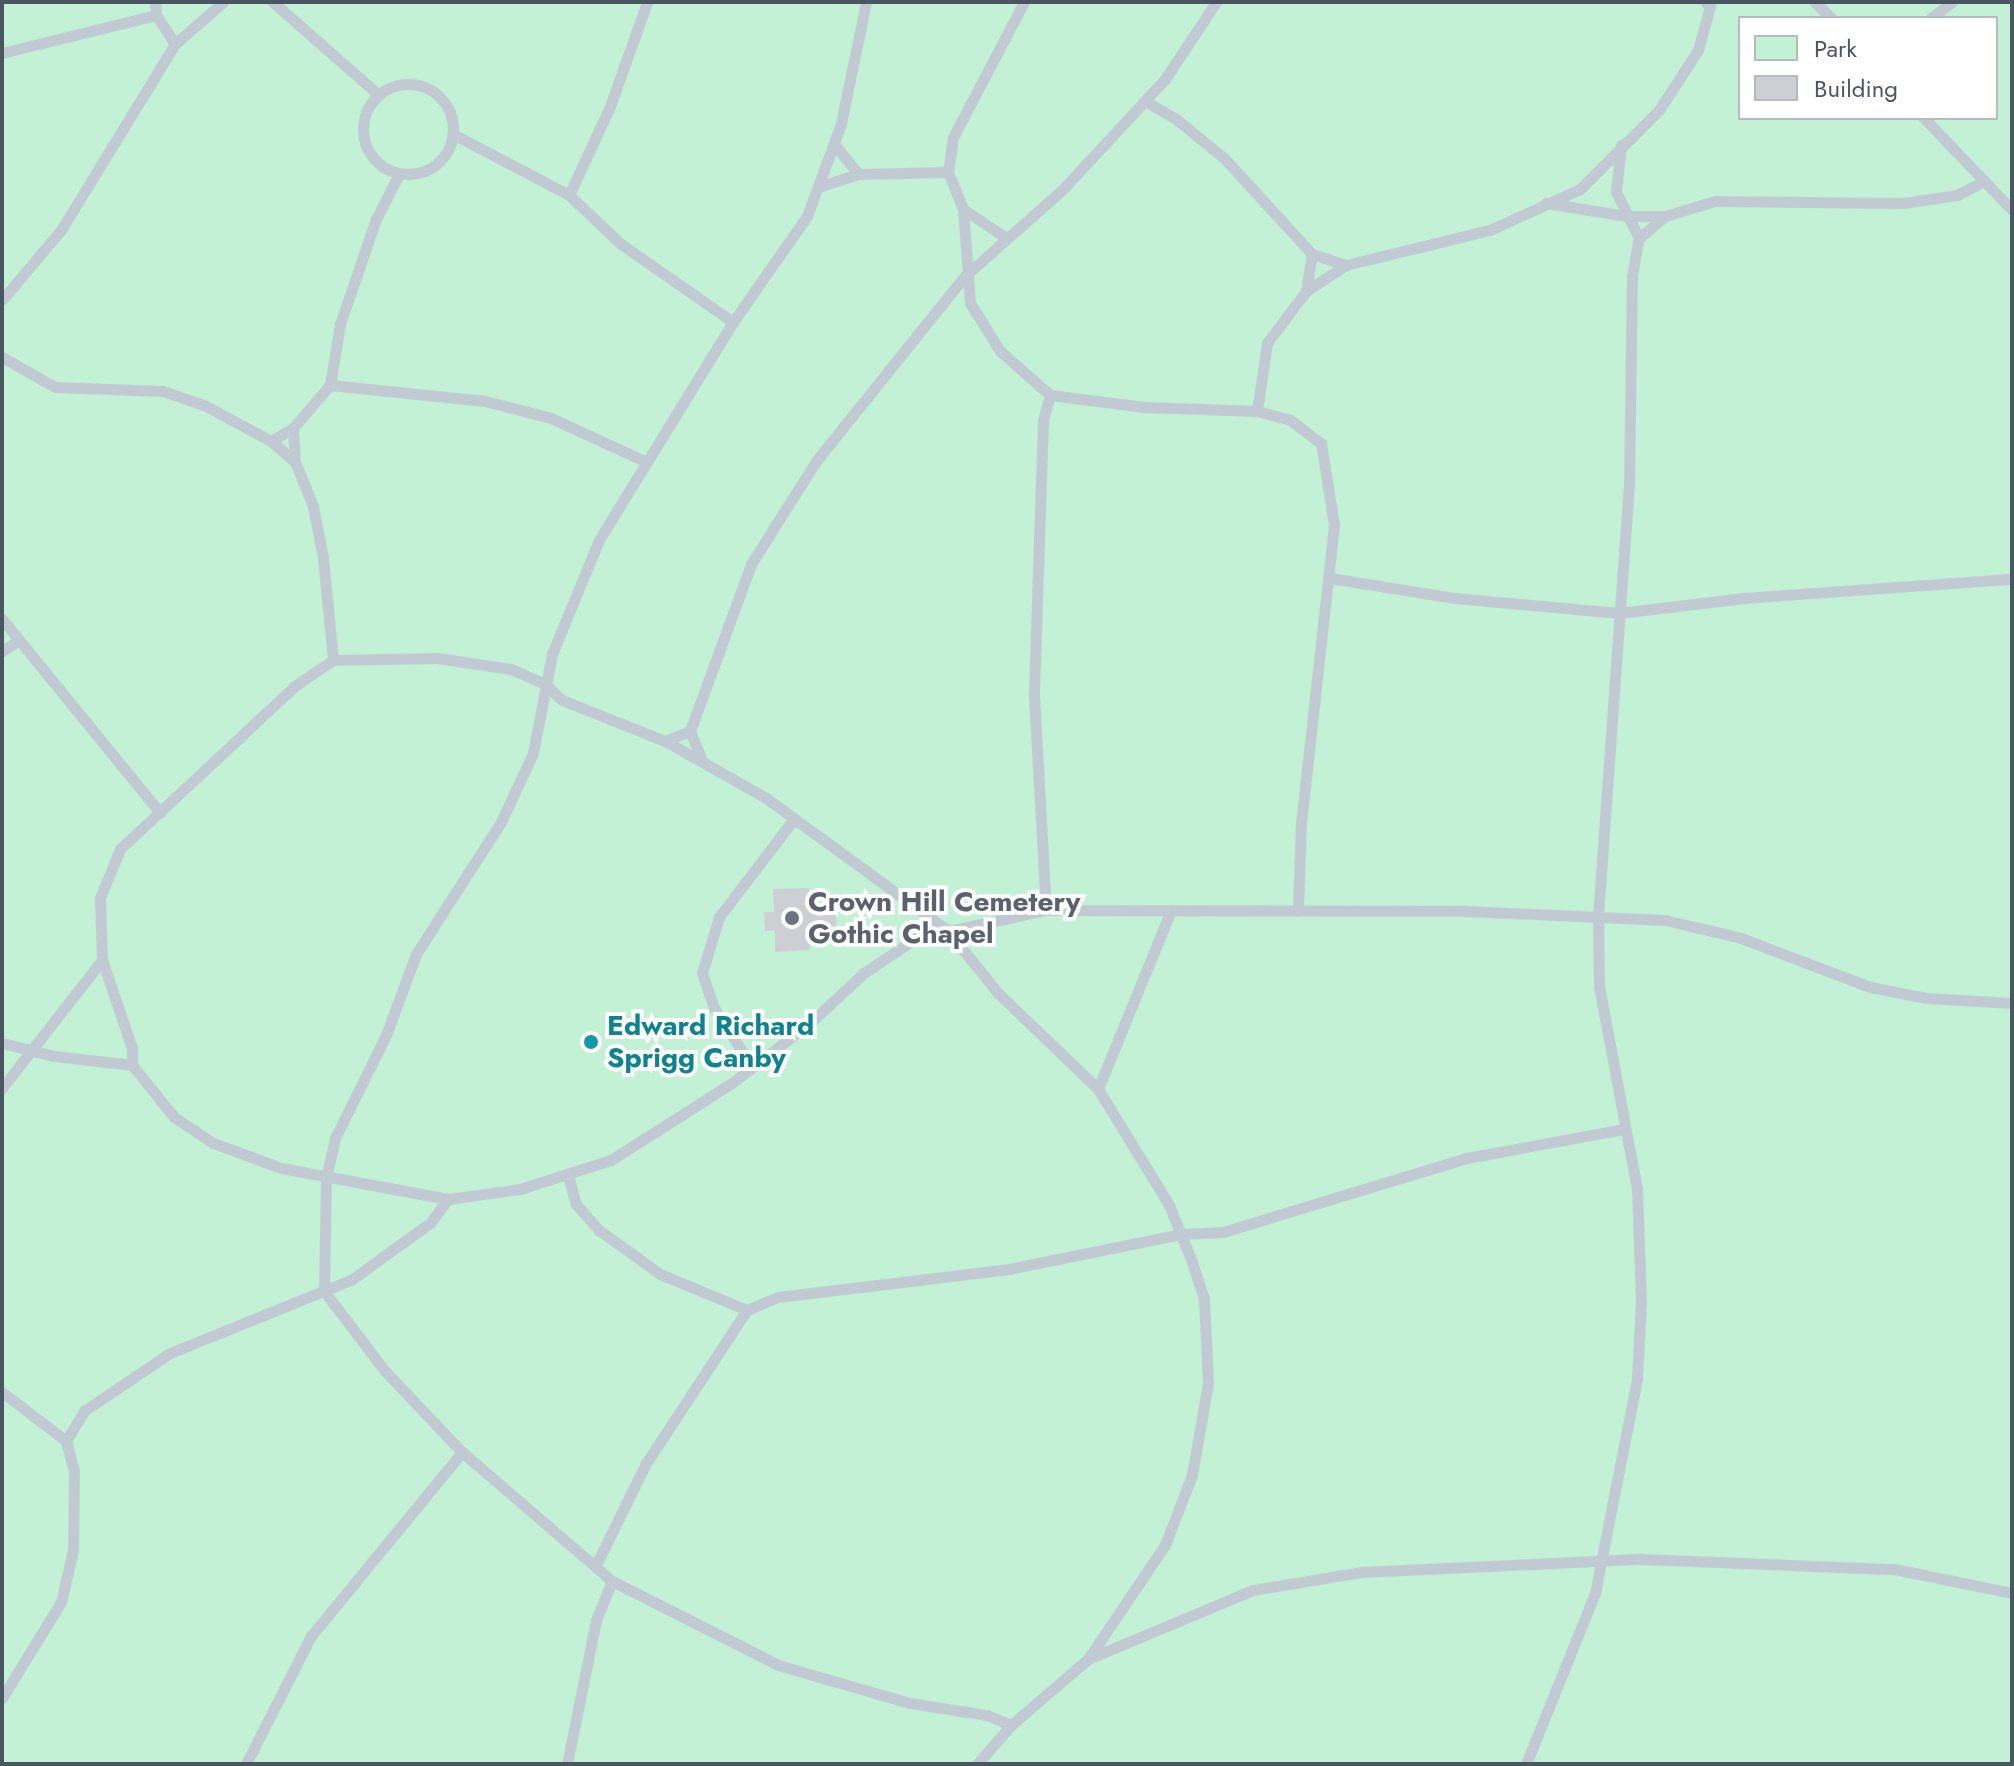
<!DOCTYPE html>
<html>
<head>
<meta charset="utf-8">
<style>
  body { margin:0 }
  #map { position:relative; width:2014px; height:1766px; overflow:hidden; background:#f5f3f3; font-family:Jost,sans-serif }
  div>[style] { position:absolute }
  .green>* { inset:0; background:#c3f1d5 }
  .building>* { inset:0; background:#cdcfd5 }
  .service>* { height:11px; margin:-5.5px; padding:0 5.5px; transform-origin:5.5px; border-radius:5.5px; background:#c1cad2 }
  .service>.ring { margin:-5.5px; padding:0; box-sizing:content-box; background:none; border:11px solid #c1cad2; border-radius:50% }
  .dots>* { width:22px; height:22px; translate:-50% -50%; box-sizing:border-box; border:4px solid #fff; border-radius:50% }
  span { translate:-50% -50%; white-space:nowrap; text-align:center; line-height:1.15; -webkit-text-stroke:8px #fff; paint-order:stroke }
  .worship-label { font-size:28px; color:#5b616d; font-weight:700 }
  .left { translate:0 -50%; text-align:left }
  .culture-label { font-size:28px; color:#0d838f; font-weight:700 }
  .frame { position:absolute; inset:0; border:4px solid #4a5661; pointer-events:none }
  .legend { position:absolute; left:1738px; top:16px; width:260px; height:104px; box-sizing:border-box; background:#fff; border:2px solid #b7bbc0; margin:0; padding:10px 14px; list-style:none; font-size:24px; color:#4a5661 }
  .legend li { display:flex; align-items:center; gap:16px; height:40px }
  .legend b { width:40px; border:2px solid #b7bbc0 }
</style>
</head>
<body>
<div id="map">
  <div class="green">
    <i style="clip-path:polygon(evenodd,2px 2px,2012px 2px,2012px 1764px,2px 1764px,2px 2px,1740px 18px,1996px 18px,1996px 118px,1740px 118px,1740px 18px)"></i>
  </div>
  <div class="building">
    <i style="clip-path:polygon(809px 888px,810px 906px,836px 905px,837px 933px,809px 934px,810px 950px,775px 952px,775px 930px,765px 931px,764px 912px,774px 912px,773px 889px)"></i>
  </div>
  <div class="service">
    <i style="left:155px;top:2px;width:13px;rotate:86deg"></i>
    <i style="left:156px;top:15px;width:35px;rotate:57deg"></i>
    <i style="left:273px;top:2px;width:141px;rotate:41.3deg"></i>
    <i style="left:866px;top:2px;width:125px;rotate:101.6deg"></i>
    <i style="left:841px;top:124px;width:98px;rotate:110.3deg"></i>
    <i style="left:807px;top:216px;width:129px;rotate:124.9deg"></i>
    <i style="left:733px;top:322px;width:256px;rotate:121.6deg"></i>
    <i style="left:599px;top:540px;width:123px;rotate:112.4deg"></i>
    <i style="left:552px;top:654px;width:101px;rotate:100.9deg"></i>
    <i style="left:533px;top:753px;width:76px;rotate:114.9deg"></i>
    <i style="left:501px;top:822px;width:157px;rotate:122.8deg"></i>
    <i style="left:416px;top:954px;width:86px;rotate:110.3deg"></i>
    <i style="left:386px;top:1035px;width:115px;rotate:116.3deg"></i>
    <i style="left:335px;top:1138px;width:41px;rotate:102.7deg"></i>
    <i style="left:326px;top:1178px;width:113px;rotate:91deg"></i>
    <i style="left:324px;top:1291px;width:101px;rotate:52.7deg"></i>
    <i style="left:385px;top:1371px;width:112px;rotate:46.5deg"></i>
    <i style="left:462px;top:1452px;width:198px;rotate:40.7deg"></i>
    <i style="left:612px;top:1581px;width:186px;rotate:26.8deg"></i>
    <i style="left:778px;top:1665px;width:137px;rotate:16.1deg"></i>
    <i style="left:910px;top:1703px;width:78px;rotate:8.9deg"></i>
    <i style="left:987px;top:1715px;width:26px;rotate:23deg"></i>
    <i style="left:1024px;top:2px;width:153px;rotate:117.7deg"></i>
    <i style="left:953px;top:137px;width:35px;rotate:98deg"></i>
    <i style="left:948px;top:172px;width:40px;rotate:68deg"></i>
    <i style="left:963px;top:209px;width:94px;rotate:85.7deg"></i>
    <i style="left:970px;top:303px;width:57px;rotate:58deg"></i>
    <i style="left:1000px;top:351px;width:67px;rotate:41.3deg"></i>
    <i style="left:1050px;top:395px;width:95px;rotate:7.3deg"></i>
    <i style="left:1144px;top:407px;width:113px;rotate:2deg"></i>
    <i style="left:1257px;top:411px;width:34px;rotate:15deg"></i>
    <i style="left:1290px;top:420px;width:39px;rotate:37deg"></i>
    <i style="left:1321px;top:443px;width:83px;rotate:81deg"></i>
    <i style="left:1334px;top:525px;width:300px;rotate:96.3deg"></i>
    <i style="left:1301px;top:823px;width:88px;rotate:92deg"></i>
    <i style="left:1815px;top:2px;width:23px;rotate:45deg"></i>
    <i style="left:1931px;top:18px;width:26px;rotate:-37deg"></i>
    <i style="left:2px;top:53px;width:159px;rotate:-13.9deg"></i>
    <i class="ring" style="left:363px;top:84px;width:79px;height:79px"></i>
    <i style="left:1145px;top:101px;width:34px;rotate:30deg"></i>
    <i style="left:1175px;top:118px;width:65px;rotate:39.4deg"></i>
    <i style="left:1225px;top:159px;width:129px;rotate:47.5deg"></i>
    <i style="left:1312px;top:254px;width:36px;rotate:18deg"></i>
    <i style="left:1346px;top:265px;width:148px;rotate:-13.7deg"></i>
    <i style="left:1490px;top:230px;width:99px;rotate:-24.5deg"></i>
    <i style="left:1580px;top:189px;width:112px;rotate:-45deg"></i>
    <i style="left:1659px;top:110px;width:72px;rotate:-57deg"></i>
    <i style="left:1698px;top:50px;width:46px;rotate:-74.7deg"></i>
    <i style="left:1710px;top:6px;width:6px;rotate:-141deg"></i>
    <i style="left:1924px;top:118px;width:127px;rotate:46.3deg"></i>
    <i style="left:453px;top:134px;width:131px;rotate:27.7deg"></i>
    <i style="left:569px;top:195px;width:71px;rotate:43.3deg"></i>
    <i style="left:621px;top:244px;width:136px;rotate:34.9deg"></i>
    <i style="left:834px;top:144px;width:38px;rotate:51deg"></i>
    <i style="left:1621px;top:145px;width:47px;rotate:96.1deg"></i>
    <i style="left:1616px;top:192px;width:51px;rotate:63.4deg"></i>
    <i style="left:818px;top:187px;width:42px;rotate:-18deg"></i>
    <i style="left:858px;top:174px;width:90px;rotate:-1.3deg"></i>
    <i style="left:569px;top:195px;width:95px;rotate:-65.1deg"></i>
    <i style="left:609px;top:109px;width:114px;rotate:-70.4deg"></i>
    <i style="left:1546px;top:203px;width:80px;rotate:9.3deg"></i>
    <i style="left:1625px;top:216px;width:40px"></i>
    <i style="left:963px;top:209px;width:50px;rotate:33.7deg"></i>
    <i style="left:1306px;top:291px;width:37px;rotate:-81deg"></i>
    <i style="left:2px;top:300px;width:92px;rotate:-49.9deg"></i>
    <i style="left:61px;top:230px;width:218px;rotate:-58.5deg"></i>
    <i style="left:175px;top:44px;width:64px;rotate:-41.2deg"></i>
    <i style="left:2px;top:357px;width:61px;rotate:29.5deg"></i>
    <i style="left:55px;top:387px;width:108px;rotate:2.1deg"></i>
    <i style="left:163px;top:391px;width:46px;rotate:19.2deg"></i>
    <i style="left:206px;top:406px;width:74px;rotate:28.3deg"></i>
    <i style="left:271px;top:441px;width:32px;rotate:41deg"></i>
    <i style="left:295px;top:462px;width:48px;rotate:67.8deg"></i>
    <i style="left:313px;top:506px;width:53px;rotate:79.1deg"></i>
    <i style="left:323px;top:558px;width:102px;rotate:84.4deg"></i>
    <i style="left:330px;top:385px;width:156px;rotate:5.9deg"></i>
    <i style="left:485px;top:401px;width:68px;rotate:14.4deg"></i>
    <i style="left:551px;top:418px;width:103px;rotate:24.6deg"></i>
    <i style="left:1257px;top:411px;width:69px;rotate:-81.6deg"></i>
    <i style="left:1267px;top:343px;width:65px;rotate:-53.1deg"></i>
    <i style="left:1306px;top:291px;width:48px;rotate:-33deg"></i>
    <i style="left:293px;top:428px;width:34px;rotate:87deg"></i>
    <i style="left:271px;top:441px;width:26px;rotate:-31deg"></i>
    <i style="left:293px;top:428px;width:57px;rotate:-49.3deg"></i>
    <i style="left:330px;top:385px;width:62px;rotate:-80.7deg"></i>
    <i style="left:340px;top:324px;width:111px;rotate:-71.1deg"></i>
    <i style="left:376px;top:219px;width:51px;rotate:-62.9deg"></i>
    <i style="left:1330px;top:578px;width:127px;rotate:9.1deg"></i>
    <i style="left:1455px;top:598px;width:165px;rotate:5.2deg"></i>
    <i style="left:1619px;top:613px;width:126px;rotate:-6.8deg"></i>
    <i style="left:1744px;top:598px;width:269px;rotate:-4.1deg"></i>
    <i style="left:2px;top:619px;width:250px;rotate:50.8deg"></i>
    <i style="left:2px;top:651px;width:19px;rotate:-32deg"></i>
    <i style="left:690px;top:731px;width:178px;rotate:-69.9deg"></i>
    <i style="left:751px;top:564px;width:122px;rotate:-57.7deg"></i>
    <i style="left:816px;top:461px;width:238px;rotate:-51.2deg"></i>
    <i style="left:965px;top:276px;width:132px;rotate:-41.6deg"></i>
    <i style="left:1064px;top:188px;width:149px;rotate:-47.2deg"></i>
    <i style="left:1165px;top:79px;width:92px;rotate:-56.5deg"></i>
    <i style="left:665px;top:741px;width:27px;rotate:-22deg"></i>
    <i style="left:690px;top:731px;width:31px;rotate:68deg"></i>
    <i style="left:1046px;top:910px;width:218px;rotate:-93.2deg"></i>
    <i style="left:1034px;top:692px;width:272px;rotate:-88.1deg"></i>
    <i style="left:1043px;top:420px;width:26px;rotate:-74deg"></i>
    <i style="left:2px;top:1043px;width:54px;rotate:14deg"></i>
    <i style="left:54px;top:1056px;width:79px;rotate:6.6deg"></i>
    <i style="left:132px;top:1065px;width:67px;rotate:51.1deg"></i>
    <i style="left:174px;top:1117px;width:47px;rotate:33.7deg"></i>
    <i style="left:213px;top:1143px;width:72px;rotate:20.2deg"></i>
    <i style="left:281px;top:1168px;width:170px;rotate:10.5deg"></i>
    <i style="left:448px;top:1199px;width:73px;rotate:-7.9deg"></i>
    <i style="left:520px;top:1189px;width:96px;rotate:-17.7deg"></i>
    <i style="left:611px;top:1160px;width:143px;rotate:-32.5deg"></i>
    <i style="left:732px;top:1083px;width:100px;rotate:-37.7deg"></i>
    <i style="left:811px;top:1022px;width:72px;rotate:-42.8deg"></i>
    <i style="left:864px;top:973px;width:63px;rotate:-33.9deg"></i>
    <i style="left:916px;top:938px;width:133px;rotate:-12.2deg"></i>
    <i style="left:1046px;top:910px;width:420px;rotate:0.1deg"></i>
    <i style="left:1466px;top:911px;width:199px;rotate:2.6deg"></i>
    <i style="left:1665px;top:920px;width:78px;rotate:13.3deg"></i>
    <i style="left:1741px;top:938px;width:138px;rotate:20.8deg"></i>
    <i style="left:1870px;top:987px;width:57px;rotate:11.1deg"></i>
    <i style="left:1926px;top:998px;width:86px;rotate:3.3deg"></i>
    <i style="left:132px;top:1065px;width:17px;rotate:-90deg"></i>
    <i style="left:132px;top:1048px;width:93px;rotate:-108.8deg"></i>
    <i style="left:102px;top:960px;width:62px;rotate:-91.8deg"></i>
    <i style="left:100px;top:898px;width:53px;rotate:-67.8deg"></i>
    <i style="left:120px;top:849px;width:239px;rotate:-43deg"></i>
    <i style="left:295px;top:686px;width:46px;rotate:-34.4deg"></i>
    <i style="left:333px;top:660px;width:104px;rotate:-1.1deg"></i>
    <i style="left:437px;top:658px;width:75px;rotate:8.5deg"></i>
    <i style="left:511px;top:669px;width:37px;rotate:24deg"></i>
    <i style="left:545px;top:684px;width:23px;rotate:43deg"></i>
    <i style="left:562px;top:700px;width:111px;rotate:21.7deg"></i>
    <i style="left:665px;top:741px;width:116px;rotate:29.4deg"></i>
    <i style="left:766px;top:798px;width:224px;rotate:36.1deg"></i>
    <i style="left:947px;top:930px;width:81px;rotate:51deg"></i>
    <i style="left:998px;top:993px;width:139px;rotate:43.8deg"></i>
    <i style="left:1098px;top:1089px;width:136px;rotate:58.5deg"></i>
    <i style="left:1169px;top:1205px;width:61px;rotate:68deg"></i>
    <i style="left:1192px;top:1262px;width:38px;rotate:72deg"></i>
    <i style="left:1204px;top:1298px;width:85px;rotate:87.3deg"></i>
    <i style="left:1208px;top:1383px;width:93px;rotate:99.9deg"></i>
    <i style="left:1192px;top:1475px;width:75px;rotate:111.1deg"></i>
    <i style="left:1165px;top:1545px;width:138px;rotate:124deg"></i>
    <i style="left:751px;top:1065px;width:68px;rotate:-123deg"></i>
    <i style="left:714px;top:1008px;width:37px;rotate:-109deg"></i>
    <i style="left:702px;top:973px;width:59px;rotate:-73.1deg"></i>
    <i style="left:719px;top:917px;width:123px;rotate:-52.6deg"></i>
    <i style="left:2px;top:1088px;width:162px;rotate:-52deg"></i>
    <i style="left:1098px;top:1089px;width:193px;rotate:-67.8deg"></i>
    <i style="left:568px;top:1175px;width:30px;rotate:75deg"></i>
    <i style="left:576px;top:1204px;width:35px;rotate:49deg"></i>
    <i style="left:599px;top:1230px;width:75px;rotate:35.8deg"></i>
    <i style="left:660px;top:1274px;width:94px;rotate:22.5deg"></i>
    <i style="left:747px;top:1310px;width:34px;rotate:-23deg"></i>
    <i style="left:778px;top:1297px;width:233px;rotate:-6.9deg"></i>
    <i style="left:1009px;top:1269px;width:176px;rotate:-11.5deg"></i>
    <i style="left:1181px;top:1234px;width:42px;rotate:-2.7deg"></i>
    <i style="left:1223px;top:1232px;width:255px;rotate:-16.9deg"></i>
    <i style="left:1467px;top:1158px;width:160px;rotate:-10.5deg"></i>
    <i style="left:2px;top:1392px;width:81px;rotate:37.4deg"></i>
    <i style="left:66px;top:1441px;width:31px;rotate:75deg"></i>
    <i style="left:74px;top:1471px;width:79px;rotate:90.7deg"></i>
    <i style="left:73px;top:1550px;width:53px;rotate:103deg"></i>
    <i style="left:61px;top:1602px;width:113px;rotate:121.6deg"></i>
    <i style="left:66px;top:1441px;width:35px;rotate:-59deg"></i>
    <i style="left:84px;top:1411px;width:104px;rotate:-34deg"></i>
    <i style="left:170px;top:1353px;width:195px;rotate:-22deg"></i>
    <i style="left:351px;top:1280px;width:99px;rotate:-35.9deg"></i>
    <i style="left:431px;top:1222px;width:29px;rotate:-54deg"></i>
    <i style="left:596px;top:1565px;width:111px;rotate:-63.9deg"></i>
    <i style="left:645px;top:1465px;width:186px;rotate:-56.7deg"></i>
    <i style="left:246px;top:1764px;width:144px;rotate:-63.1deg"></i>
    <i style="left:311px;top:1636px;width:238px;rotate:-50.6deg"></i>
    <i style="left:567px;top:1764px;width:147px;rotate:-78.6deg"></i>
    <i style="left:596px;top:1620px;width:42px;rotate:-67.7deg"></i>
    <i style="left:977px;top:1764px;width:52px;rotate:-48.9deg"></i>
    <i style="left:1011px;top:1725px;width:101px;rotate:-40.6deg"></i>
    <i style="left:1088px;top:1659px;width:179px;rotate:-22.7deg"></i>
    <i style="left:1253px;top:1590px;width:110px;rotate:-9.4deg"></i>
    <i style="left:1362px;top:1572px;width:279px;rotate:-2.7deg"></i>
    <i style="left:1641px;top:1559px;width:253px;rotate:2.3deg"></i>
    <i style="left:1894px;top:1569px;width:120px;rotate:11.5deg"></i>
    <i style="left:1526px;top:1764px;width:184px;rotate:-68deg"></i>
    <i style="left:1595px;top:1593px;width:219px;rotate:-78.9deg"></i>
    <i style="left:1637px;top:1378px;width:76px;rotate:-87deg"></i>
    <i style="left:1641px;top:1302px;width:113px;rotate:-92deg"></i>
    <i style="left:1637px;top:1189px;width:207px;rotate:-100.6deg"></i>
    <i style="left:1599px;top:986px;width:70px;rotate:-90.8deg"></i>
    <i style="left:1598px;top:916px;width:430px;rotate:-85.9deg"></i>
    <i style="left:1629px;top:487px;width:211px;rotate:-89.2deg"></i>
    <i style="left:1632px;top:276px;width:39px;rotate:-80deg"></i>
    <i style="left:1639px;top:238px;width:34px;rotate:-40deg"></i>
    <i style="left:1665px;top:216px;width:52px;rotate:-16.7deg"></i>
    <i style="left:1715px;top:201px;width:188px;rotate:0.6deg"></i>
    <i style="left:1903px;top:203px;width:55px;rotate:-8.4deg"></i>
    <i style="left:1957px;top:195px;width:31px;rotate:-27deg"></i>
  </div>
  <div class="dots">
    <i style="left:792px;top:918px;background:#6b7280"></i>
    <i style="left:591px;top:1042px;background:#0f9aa8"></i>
  </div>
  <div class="worship-label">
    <span class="left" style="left:808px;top:918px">Crown Hill Cemetery<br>Gothic Chapel</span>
  </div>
  <div class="culture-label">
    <span class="left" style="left:607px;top:1042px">Edward Richard<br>Sprigg Canby</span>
  </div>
  <div class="frame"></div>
  <ul class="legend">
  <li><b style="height:22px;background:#c3f1d5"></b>Park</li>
  <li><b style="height:22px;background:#cdcfd5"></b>Building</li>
  </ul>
</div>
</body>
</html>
